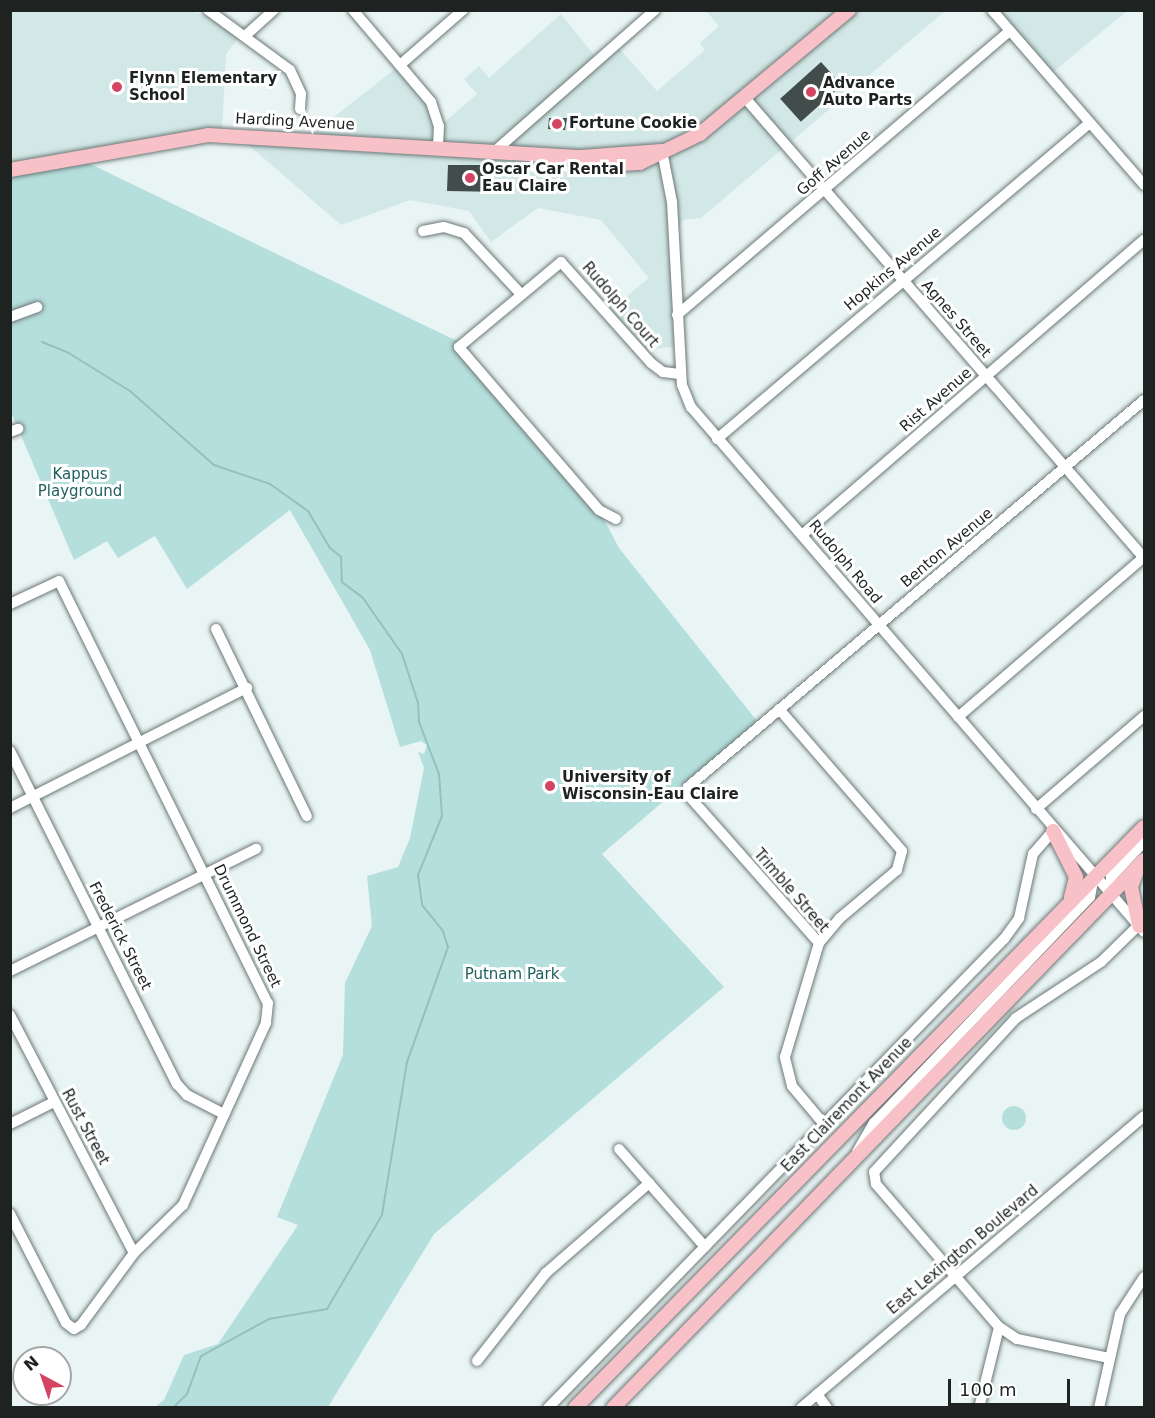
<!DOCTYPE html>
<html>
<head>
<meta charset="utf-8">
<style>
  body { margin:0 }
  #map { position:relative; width:1155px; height:1418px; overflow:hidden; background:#e8f5f4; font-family:"DejaVu Sans",sans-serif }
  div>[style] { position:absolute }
  .built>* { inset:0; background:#d2e8e6 }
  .green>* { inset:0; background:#b5dfdc }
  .round { border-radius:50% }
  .stream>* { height:2px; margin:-1px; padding:0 1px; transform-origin:1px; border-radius:1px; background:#92c2be }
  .building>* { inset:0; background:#424c4b; transform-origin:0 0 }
  .roads { filter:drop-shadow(0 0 2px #6d7877) drop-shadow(0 0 2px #6d7877) }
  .minor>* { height:10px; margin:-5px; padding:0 5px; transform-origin:5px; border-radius:5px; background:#fff }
  .major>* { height:14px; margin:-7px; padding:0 7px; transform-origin:7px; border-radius:7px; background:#f8c1c7 }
  .dots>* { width:16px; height:16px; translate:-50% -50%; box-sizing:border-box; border:3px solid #fff; border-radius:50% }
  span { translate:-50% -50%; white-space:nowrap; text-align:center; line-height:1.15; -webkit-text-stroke:6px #fff; paint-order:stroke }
  .poi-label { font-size:15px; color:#1e2322; font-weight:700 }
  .left { translate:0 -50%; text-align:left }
  .street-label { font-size:15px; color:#1e2322 }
  .park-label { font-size:15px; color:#1e605c }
  .frame { position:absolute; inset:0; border:12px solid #1e2322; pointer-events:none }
  .north { position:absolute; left:12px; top:1346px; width:60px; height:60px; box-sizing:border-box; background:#fff; border:2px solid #a5a7a7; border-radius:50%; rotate:320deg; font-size:16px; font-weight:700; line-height:24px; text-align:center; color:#1e2322 }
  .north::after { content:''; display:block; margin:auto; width:21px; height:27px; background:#d44463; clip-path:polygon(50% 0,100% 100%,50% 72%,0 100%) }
  .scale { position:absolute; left:948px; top:1379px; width:122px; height:27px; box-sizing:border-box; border:3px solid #1e2322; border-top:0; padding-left:8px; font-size:18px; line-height:21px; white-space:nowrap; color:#1e2322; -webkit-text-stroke:4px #fff; paint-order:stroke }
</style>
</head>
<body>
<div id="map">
  <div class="built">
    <i style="clip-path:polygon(11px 11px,189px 11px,207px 16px,238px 38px,226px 54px,222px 129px,11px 162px)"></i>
    <i style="clip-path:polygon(706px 11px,945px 11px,701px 218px,682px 220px,674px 246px,679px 346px,640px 351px,607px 312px,649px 278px,601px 220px,538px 208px,491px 242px,469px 211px,410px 200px,341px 225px,238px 136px,306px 139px,400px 65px,431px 102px,440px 126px,477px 94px,464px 79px,479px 66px,489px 78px,561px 14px,598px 60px,616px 45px,657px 91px,705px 50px,700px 43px,719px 26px)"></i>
    <i style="clip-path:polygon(992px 11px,1127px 11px,1048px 76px)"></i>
  </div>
  <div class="green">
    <i style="clip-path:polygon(78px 158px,459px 342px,599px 510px,619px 548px,757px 721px,602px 854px,724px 987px,434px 1234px,328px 1407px,155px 1407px,164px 1400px,184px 1355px,218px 1344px,298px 1225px,277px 1217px,343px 1055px,345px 983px,372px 926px,367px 876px,398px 867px,410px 838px,424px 768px,418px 752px,424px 754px,427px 745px,421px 741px,400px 747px,370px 650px,290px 510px,187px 589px,155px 536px,118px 558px,107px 541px,74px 560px,11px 412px,11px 170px)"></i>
    <i class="round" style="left:1002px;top:1106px;width:24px;height:24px"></i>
  </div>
  <div class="stream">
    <i style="left:42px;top:342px;width:27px;rotate:22deg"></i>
    <i style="left:67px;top:352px;width:74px;rotate:31.8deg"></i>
    <i style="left:130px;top:391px;width:112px;rotate:41.4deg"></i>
    <i style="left:214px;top:465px;width:59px;rotate:18.7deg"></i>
    <i style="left:270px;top:484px;width:47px;rotate:35.4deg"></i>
    <i style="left:308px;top:511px;width:43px;rotate:59.3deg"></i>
    <i style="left:330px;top:548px;width:14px;rotate:39deg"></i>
    <i style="left:341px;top:557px;width:25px;rotate:88deg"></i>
    <i style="left:342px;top:582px;width:26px;rotate:37deg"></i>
    <i style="left:363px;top:598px;width:68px;rotate:55.1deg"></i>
    <i style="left:402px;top:654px;width:52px;rotate:71.9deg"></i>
    <i style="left:418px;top:703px;width:19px;rotate:87deg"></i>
    <i style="left:419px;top:722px;width:56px;rotate:69deg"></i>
    <i style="left:439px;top:774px;width:42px;rotate:85.9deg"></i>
    <i style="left:442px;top:816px;width:64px;rotate:112.1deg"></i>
    <i style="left:418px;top:875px;width:30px;rotate:82deg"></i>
    <i style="left:422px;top:905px;width:33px;rotate:51deg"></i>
    <i style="left:443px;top:931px;width:17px;rotate:73deg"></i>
    <i style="left:448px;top:947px;width:122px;rotate:109.6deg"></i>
    <i style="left:407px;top:1062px;width:155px;rotate:99.3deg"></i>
    <i style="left:382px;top:1215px;width:109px;rotate:120.3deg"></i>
    <i style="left:327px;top:1309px;width:59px;rotate:170.2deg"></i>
    <i style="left:269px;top:1319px;width:77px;rotate:151.4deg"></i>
    <i style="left:201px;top:1356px;width:40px;rotate:110.2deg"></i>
    <i style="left:187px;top:1394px;width:20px;rotate:135deg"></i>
  </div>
  <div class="building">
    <i style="left:821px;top:62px;width:31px;height:55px;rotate:48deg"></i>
    <i style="clip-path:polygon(549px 118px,567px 118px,565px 130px,548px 129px)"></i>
    <i style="clip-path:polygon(448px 165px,483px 165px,503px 192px,447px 191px)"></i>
  </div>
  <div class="roads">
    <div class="minor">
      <i style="left:208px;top:10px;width:102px;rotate:36.2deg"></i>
      <i style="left:290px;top:70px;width:26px;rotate:65deg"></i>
      <i style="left:301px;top:94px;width:15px;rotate:94deg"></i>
      <i style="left:353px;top:10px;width:121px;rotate:49.7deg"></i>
      <i style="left:431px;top:102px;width:25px;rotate:72deg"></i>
      <i style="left:439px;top:126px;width:20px;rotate:93deg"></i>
      <i style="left:992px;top:10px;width:232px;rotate:49deg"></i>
      <i style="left:245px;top:36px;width:39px;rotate:-42deg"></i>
      <i style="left:400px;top:65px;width:84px;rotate:-41.1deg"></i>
      <i style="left:746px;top:99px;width:608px;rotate:49.07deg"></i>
      <i style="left:495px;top:151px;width:213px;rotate:-41.4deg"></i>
      <i style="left:662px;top:151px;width:52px;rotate:78.9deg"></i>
      <i style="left:672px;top:202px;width:183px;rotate:86.9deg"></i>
      <i style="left:682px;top:385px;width:24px;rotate:68deg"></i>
      <i style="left:691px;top:407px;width:693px;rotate:49.21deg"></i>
      <i style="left:423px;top:231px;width:21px;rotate:-11deg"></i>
      <i style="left:444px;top:227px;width:21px;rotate:17deg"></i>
      <i style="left:464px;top:233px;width:82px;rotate:47deg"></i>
      <i style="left:677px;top:315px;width:437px;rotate:-40.5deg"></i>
      <i style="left:10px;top:317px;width:29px;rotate:-20deg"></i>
      <i style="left:10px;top:432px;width:9px;rotate:-21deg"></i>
      <i style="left:717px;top:439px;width:488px;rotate:-40.3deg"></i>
      <i style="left:616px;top:519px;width:19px;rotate:-152deg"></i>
      <i style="left:599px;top:510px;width:215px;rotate:-130.7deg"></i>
      <i style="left:459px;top:347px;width:133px;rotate:-39.8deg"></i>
      <i style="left:561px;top:262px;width:135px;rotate:48.3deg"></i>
      <i style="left:651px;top:363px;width:15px;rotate:37deg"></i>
      <i style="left:663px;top:372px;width:17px;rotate:7deg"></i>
      <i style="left:802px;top:535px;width:452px;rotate:-40.8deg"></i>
      <i style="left:10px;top:604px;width:54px;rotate:-25.1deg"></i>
      <i style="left:59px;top:581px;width:471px;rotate:63.7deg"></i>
      <i style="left:268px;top:1003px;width:20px;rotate:96deg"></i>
      <i style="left:266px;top:1023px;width:200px;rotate:114.5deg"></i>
      <i style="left:183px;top:1205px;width:69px;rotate:135.6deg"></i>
      <i style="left:134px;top:1253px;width:89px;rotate:126.4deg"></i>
      <i style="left:81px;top:1325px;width:8px;rotate:150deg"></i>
      <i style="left:74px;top:1329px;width:10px;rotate:-143deg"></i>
      <i style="left:66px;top:1323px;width:123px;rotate:-117.2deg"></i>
      <i style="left:216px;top:629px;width:208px;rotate:64.1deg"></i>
      <i style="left:779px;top:709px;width:188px;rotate:49.1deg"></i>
      <i style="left:902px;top:851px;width:20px;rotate:105deg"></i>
      <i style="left:897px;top:870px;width:75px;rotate:139.9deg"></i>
      <i style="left:840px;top:918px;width:33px;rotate:130deg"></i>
      <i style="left:958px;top:717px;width:245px;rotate:-40.7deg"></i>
      <i style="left:10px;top:751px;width:373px;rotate:63.4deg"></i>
      <i style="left:177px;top:1084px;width:15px;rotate:48deg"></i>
      <i style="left:187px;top:1095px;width:42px;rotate:27.2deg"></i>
      <i style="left:10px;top:808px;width:266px;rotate:-26.9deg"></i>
      <i style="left:1036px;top:809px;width:143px;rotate:-40.7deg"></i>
      <i style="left:1110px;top:894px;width:17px;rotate:-87deg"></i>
      <i style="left:1111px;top:877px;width:48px;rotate:-46.7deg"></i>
      <i style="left:10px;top:971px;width:275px;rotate:-26.4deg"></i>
      <i style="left:10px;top:1015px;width:268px;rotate:62.5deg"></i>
      <i style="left:823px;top:1123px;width:48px;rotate:-130deg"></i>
      <i style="left:792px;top:1086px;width:30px;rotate:-104deg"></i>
      <i style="left:785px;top:1057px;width:119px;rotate:-73.4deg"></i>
      <i style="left:819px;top:943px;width:195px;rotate:-131.5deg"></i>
      <i style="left:690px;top:797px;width:10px;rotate:-101deg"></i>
      <i style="left:688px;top:787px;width:598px;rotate:-40.32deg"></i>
      <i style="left:10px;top:1124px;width:49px;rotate:-26.6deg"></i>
      <i style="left:619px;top:1149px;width:130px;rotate:48.7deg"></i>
      <i style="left:857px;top:1152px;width:34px;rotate:-60deg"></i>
      <i style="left:874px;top:1123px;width:313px;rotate:-46.3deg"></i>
      <i style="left:1090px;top:897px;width:21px;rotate:-79deg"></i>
      <i style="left:1109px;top:1358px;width:94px;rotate:-168.3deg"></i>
      <i style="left:1017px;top:1339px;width:22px;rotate:-146deg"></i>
      <i style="left:999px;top:1327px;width:189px;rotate:-130.7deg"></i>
      <i style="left:876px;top:1184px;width:12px;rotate:-99deg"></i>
      <i style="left:874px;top:1172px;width:209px;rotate:-47.3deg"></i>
      <i style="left:1016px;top:1018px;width:102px;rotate:-33.4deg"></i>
      <i style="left:1101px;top:962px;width:57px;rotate:-44.3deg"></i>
      <i style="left:477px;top:1361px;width:112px;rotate:-51.9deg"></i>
      <i style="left:546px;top:1273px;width:137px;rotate:-41.1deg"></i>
      <i style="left:817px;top:1394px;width:17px;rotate:54deg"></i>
      <i style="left:548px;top:1408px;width:654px;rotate:-45.81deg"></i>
      <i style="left:1004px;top:939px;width:26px;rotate:-54deg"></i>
      <i style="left:1019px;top:918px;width:66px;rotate:-77.7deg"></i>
      <i style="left:1033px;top:854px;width:30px;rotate:-49deg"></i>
      <i style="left:801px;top:1408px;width:450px;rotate:-40.4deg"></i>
      <i style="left:979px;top:1408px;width:83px;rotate:-76.1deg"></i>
      <i style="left:1099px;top:1408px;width:96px;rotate:-77.4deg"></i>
      <i style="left:1120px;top:1314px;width:44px;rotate:-57deg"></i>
    </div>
    <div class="major">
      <i style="left:589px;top:159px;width:21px;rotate:17deg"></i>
      <i style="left:609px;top:165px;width:31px;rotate:-4deg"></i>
      <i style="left:640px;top:163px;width:67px;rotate:-25.8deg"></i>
      <i style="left:700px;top:134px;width:194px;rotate:-39.8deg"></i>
      <i style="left:10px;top:170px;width:201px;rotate:-10deg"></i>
      <i style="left:208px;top:135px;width:374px;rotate:3.4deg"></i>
      <i style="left:581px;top:157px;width:81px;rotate:-4.2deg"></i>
      <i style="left:1053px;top:831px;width:51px;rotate:63.4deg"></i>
      <i style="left:1076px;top:877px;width:21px;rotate:104deg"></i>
      <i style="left:1137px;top:871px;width:17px;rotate:111deg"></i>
      <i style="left:1131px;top:887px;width:40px;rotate:78deg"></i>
      <i style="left:575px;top:1408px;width:813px;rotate:-45.6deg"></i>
      <i style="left:613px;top:1408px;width:763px;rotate:-45.9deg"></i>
    </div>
  </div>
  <div class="dots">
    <i style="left:117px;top:87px;background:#d44463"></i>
    <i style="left:811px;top:92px;background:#d44463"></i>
    <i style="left:557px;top:124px;background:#d44463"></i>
    <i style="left:470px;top:178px;background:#d44463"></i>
    <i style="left:550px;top:786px;background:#d44463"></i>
  </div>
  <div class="poi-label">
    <span class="left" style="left:129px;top:87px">Flynn Elementary<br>School</span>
    <span class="left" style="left:823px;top:92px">Advance<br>Auto Parts</span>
    <span class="left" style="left:569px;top:124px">Fortune Cookie</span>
    <span class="left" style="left:482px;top:178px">Oscar Car Rental<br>Eau Claire</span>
    <span class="left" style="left:562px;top:786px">University of<br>Wisconsin-Eau Claire</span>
  </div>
  <div class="street-label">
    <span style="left:295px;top:122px;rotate:3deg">Harding Avenue</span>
    <span style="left:834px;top:163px;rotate:-41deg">Goff Avenue</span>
    <span style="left:893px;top:269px;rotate:-40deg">Hopkins Avenue</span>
    <span style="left:620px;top:305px;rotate:49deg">Rudolph Court</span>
    <span style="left:956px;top:319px;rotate:49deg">Agnes Street</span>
    <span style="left:936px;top:400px;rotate:-41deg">Rist Avenue</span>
    <span style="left:947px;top:548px;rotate:-40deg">Benton Avenue</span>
    <span style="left:845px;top:562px;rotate:50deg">Rudolph Road</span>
    <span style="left:791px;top:891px;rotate:49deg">Trimble Street</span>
    <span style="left:247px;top:926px;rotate:64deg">Drummond Street</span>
    <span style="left:120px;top:936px;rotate:63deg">Frederick Street</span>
    <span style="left:847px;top:1105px;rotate:-46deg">East Clairemont Avenue</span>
    <span style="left:85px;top:1127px;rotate:62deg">Rust Street</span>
    <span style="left:963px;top:1250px;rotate:-40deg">East Lexington Boulevard</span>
  </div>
  <div class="park-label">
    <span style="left:80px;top:483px">Kappus<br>Playground</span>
    <span style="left:512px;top:975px">Putnam Park</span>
  </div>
  <div class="frame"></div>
  <div class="north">N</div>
  <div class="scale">100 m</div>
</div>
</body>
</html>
